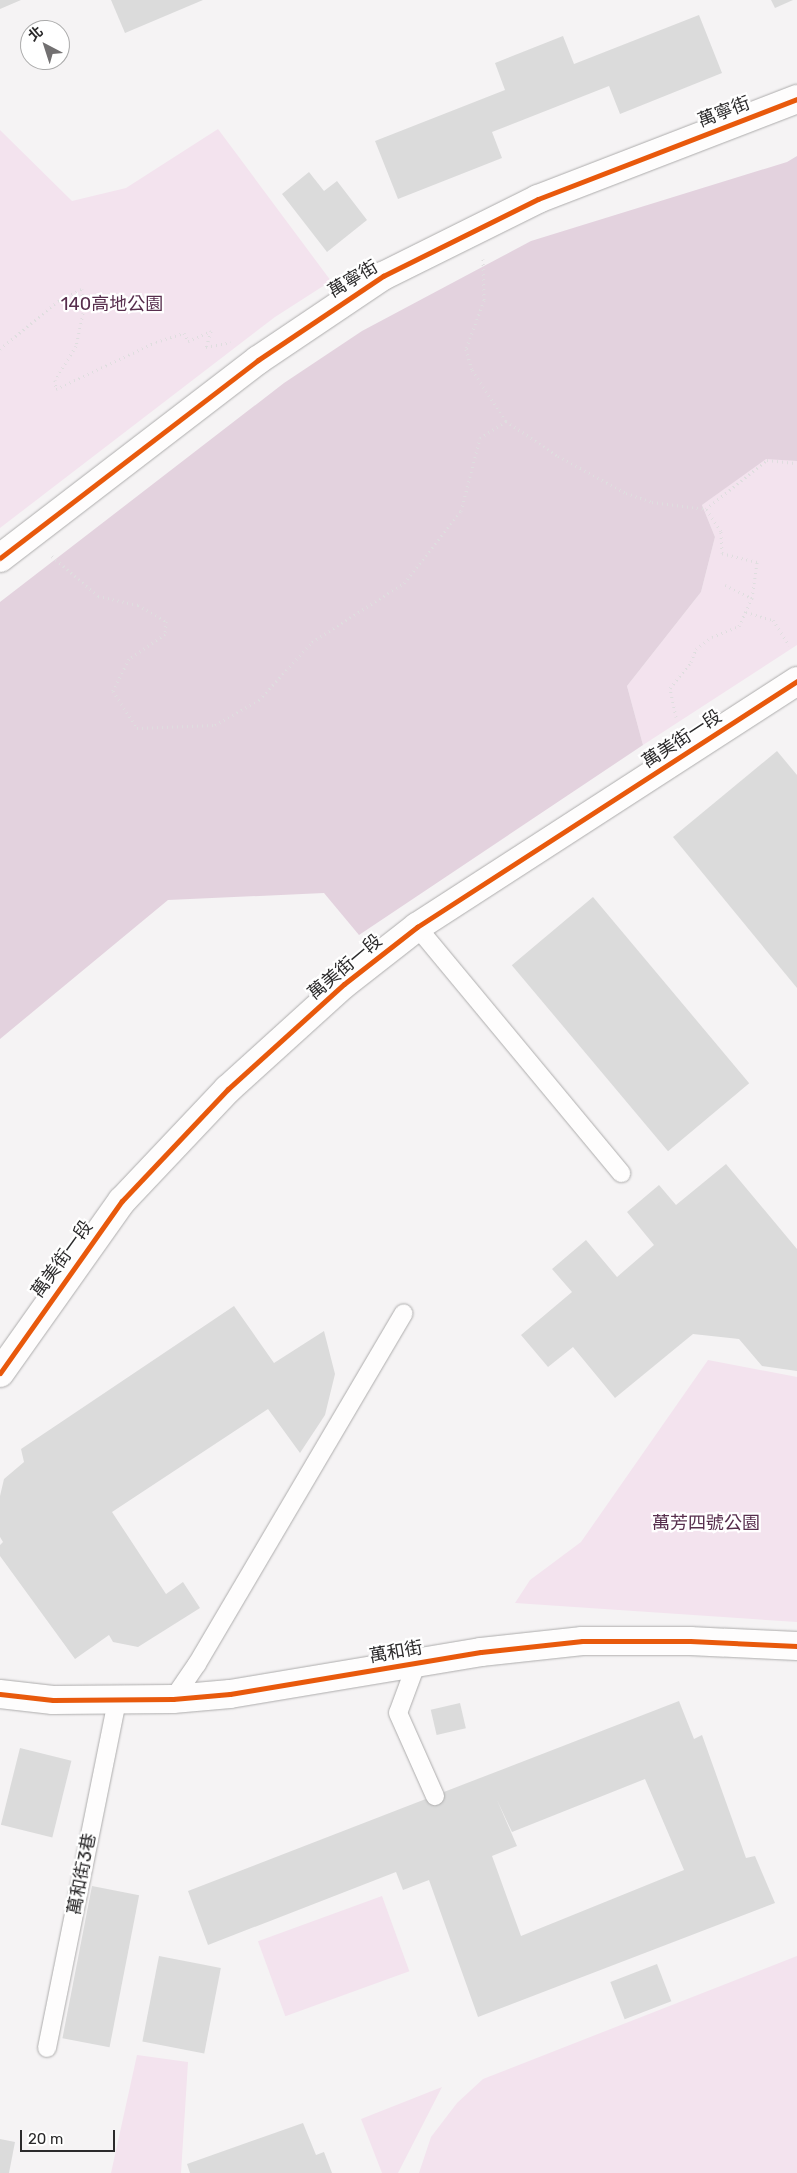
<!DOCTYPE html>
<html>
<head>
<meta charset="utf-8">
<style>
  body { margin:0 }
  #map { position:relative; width:797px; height:2173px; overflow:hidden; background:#f5f3f4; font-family:Rubik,"Noto Sans TC",sans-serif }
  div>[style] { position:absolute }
  .green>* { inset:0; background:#f3e3ee; transform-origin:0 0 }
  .forest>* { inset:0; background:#e3d2de }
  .building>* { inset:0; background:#dbdbdb; transform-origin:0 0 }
  .path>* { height:3px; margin-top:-1.5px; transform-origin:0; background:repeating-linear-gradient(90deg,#dfdedf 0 1px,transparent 0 5px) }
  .roads { filter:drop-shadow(0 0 1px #adacac) drop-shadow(0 0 1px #adacac) }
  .lane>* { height:18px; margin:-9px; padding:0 9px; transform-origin:9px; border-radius:9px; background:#fefdfd }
  .street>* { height:28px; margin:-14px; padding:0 14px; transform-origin:14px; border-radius:14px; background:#fefdfd }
  .secondary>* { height:28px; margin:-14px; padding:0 14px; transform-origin:14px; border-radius:14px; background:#fefdfd }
  .cycleway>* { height:5px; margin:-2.5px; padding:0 2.5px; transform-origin:2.5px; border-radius:2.5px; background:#e8590c }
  span { translate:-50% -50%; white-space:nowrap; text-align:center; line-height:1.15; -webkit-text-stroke:4.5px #fff; paint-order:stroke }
  .street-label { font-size:18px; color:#2b2a2b }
  .park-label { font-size:18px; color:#572e4d }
  .north { position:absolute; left:20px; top:20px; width:50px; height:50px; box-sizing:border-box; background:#fff; border:1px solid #aaa; border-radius:50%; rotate:320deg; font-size:14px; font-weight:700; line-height:20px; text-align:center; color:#2b2a2b }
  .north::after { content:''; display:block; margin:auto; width:18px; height:22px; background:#727071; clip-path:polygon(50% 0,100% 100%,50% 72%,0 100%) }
  .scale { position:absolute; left:20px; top:2130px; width:95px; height:22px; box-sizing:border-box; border:2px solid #2b2a2b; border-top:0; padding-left:6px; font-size:15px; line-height:18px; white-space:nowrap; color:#2b2a2b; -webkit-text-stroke:4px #fff; paint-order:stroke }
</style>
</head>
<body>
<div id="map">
  <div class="green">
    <i style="clip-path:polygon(218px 129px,331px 281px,275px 317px,0 528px,0 130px,72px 201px,126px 188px)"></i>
    <i style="clip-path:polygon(766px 458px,797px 461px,797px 645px,643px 745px,627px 686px,701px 592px,715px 537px,702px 505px)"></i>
    <i style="clip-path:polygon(708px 1360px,797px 1377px,797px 1622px,515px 1603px,530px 1580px,581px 1542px)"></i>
    <i style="left:382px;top:1896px;width:80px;height:132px;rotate:70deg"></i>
    <i style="clip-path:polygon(797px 1956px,797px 2173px,419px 2173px,431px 2137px,457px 2103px,483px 2079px)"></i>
    <i style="clip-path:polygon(137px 2055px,188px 2062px,181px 2173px,111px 2173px)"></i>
    <i style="clip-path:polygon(442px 2087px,398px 2173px,382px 2173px,361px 2119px)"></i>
  </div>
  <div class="forest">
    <i style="clip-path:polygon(797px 156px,797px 461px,766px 459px,702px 505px,715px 537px,701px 592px,627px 686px,643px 745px,359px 935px,324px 893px,168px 900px,0 1039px,0 602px,284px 383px,362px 331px,531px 241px,787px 162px)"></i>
  </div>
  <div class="building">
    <i style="clip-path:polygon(0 0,21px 0,0 9px)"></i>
    <i style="clip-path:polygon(111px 0,203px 0,125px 33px)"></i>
    <i style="clip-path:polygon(771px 0,793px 0,775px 8px)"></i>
    <i style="clip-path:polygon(699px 15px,722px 73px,620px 114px,609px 86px,492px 132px,502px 158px,398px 199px,375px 141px,505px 90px,495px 63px,563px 36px,574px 64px)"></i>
    <i style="clip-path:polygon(309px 172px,324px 191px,337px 181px,367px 220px,327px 252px,282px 194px)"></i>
    <i style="clip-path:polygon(777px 751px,797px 775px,797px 988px,673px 837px)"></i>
    <i style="left:593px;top:897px;width:243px;height:106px;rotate:50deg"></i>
    <i style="clip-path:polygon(726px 1164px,797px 1249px,797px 1371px,762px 1366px,739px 1339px,693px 1334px,615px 1398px,573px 1347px,548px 1367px,521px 1335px,572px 1292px,552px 1269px,586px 1240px,617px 1277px,654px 1245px,627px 1212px,659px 1185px,676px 1205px)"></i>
    <i style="clip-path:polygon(234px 1306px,274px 1363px,324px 1331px,335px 1374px,325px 1415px,300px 1453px,268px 1409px,112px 1512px,166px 1594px,183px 1582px,200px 1608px,138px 1647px,113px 1642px,109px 1635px,75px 1659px,0 1556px,0 1545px,3px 1542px,0 1537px,0 1496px,4px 1479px,24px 1462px,21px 1449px)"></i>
    <i style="clip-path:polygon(evenodd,679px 1701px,694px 1739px,702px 1735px,746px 1858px,755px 1856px,775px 1903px,478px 2017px,429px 1880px,403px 1890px,396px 1872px,208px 1945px,188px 1891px,679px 1701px,645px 1779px,684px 1870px,521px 1936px,492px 1856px,517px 1846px,497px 1800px,512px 1832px,645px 1779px)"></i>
    <i style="left:460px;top:1703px;width:26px;height:30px;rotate:77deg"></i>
    <i style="left:20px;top:1748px;width:53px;height:79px;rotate:14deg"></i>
    <i style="left:92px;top:1886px;width:48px;height:155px;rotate:11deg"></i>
    <i style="left:159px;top:1956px;width:63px;height:87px;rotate:11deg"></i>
    <i style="left:657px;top:1964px;width:40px;height:50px;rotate:69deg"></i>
    <i style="clip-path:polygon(303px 2123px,316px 2155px,324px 2152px,332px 2173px,190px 2173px,187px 2164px)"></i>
    <i style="clip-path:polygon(0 2139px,15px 2142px,9px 2173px,0 2173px)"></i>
  </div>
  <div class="path">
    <i style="left:483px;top:259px;width:41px;rotate:88.6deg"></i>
    <i style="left:484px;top:300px;width:52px;rotate:110.2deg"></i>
    <i style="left:466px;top:349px;width:22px;rotate:74deg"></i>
    <i style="left:472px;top:370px;width:61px;rotate:56.3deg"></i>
    <i style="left:506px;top:421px;width:63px;rotate:33.9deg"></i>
    <i style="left:558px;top:456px;width:77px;rotate:28.6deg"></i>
    <i style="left:626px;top:493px;width:28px;rotate:19deg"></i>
    <i style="left:652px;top:502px;width:54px;rotate:7.4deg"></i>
    <i style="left:706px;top:509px;width:78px;rotate:-38.8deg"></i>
    <i style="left:767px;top:460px;width:30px;rotate:6deg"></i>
    <i style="left:0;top:349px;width:75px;rotate:-39.6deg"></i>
    <i style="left:58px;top:301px;width:27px;rotate:-27deg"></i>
    <i style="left:82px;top:289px;width:24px;rotate:88deg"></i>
    <i style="left:83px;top:313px;width:34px;rotate:102deg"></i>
    <i style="left:76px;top:346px;width:40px;rotate:122deg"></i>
    <i style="left:55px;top:380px;width:9px;rotate:84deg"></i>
    <i style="left:56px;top:389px;width:110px;rotate:-25.2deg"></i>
    <i style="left:156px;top:342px;width:29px;rotate:-18deg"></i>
    <i style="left:184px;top:333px;width:9px;rotate:63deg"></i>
    <i style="left:188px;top:341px;width:25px;rotate:-23deg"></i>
    <i style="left:211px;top:331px;width:17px;rotate:107deg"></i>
    <i style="left:206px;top:347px;width:25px;rotate:-11deg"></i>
    <i style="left:52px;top:556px;width:61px;rotate:41deg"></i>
    <i style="left:98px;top:596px;width:41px;rotate:12.7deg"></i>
    <i style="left:138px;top:605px;width:32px;rotate:30deg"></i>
    <i style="left:166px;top:621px;width:13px;rotate:94deg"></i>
    <i style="left:165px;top:634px;width:44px;rotate:145.2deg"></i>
    <i style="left:129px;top:659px;width:36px;rotate:117deg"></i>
    <i style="left:113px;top:691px;width:44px;rotate:57deg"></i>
    <i style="left:137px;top:728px;width:78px;rotate:-2.2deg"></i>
    <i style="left:215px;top:725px;width:51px;rotate:-29.6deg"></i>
    <i style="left:259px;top:700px;width:79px;rotate:-47.6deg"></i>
    <i style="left:312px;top:642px;width:109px;rotate:-32.7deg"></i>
    <i style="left:404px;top:583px;width:92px;rotate:-51.6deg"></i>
    <i style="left:461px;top:511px;width:75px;rotate:-75.4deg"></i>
    <i style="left:480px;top:438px;width:31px;rotate:-33deg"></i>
    <i style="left:725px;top:585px;width:30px;rotate:26deg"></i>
    <i style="left:746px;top:612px;width:28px;rotate:17deg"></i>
    <i style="left:773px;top:620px;width:30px;rotate:57deg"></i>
    <i style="left:676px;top:717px;width:30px;rotate:-102deg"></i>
    <i style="left:670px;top:688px;width:33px;rotate:-51deg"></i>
    <i style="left:691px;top:662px;width:14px;rotate:-69deg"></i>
    <i style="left:696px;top:649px;width:20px;rotate:-37deg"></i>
    <i style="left:712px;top:637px;width:29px;rotate:-22deg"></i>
    <i style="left:739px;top:626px;width:31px;rotate:-65deg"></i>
    <i style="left:752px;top:598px;width:36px;rotate:-82deg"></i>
    <i style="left:757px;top:562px;width:36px;rotate:-166deg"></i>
    <i style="left:722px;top:553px;width:22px;rotate:-93deg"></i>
    <i style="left:721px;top:531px;width:27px;rotate:-124deg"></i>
  </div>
  <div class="roads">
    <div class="lane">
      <i style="left:417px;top:927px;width:320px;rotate:50.3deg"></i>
      <i style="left:417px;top:1662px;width:54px;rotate:110.4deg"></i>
      <i style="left:398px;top:1713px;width:91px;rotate:66deg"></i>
      <i style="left:173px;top:1699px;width:42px;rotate:-55.6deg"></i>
      <i style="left:197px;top:1664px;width:407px;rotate:-59.5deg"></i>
      <i style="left:47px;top:2048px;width:354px;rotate:-78.6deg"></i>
    </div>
    <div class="street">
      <i style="left:0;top:558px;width:325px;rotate:-37.5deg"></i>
      <i style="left:258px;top:360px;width:151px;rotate:-33.9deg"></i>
      <i style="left:383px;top:276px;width:173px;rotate:-26.4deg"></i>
      <i style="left:538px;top:199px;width:278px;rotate:-21.1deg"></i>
    </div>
    <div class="secondary">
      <i style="left:0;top:1373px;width:211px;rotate:-54.7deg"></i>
      <i style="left:122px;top:1201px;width:154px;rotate:-46.6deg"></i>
      <i style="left:228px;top:1089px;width:156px;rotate:-42.2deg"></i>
      <i style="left:344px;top:984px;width:93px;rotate:-38deg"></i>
      <i style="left:417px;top:927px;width:453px;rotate:-32.9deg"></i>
      <i style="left:0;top:1694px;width:53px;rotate:6.5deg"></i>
      <i style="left:53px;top:1700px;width:120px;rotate:-0.5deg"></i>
      <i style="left:173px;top:1699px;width:57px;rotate:-5deg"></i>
      <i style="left:230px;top:1694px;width:254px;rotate:-9.5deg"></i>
      <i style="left:481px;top:1652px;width:102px;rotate:-6.2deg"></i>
      <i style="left:582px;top:1641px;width:108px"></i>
      <i style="left:690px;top:1641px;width:107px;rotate:2.7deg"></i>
    </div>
  </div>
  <div class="cycleway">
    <i style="left:0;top:558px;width:325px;rotate:-37.5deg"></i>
    <i style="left:258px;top:360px;width:151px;rotate:-33.9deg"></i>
    <i style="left:383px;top:276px;width:173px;rotate:-26.4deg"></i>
    <i style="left:538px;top:199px;width:278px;rotate:-21.1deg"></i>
    <i style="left:0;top:1373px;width:211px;rotate:-54.7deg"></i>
    <i style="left:122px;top:1201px;width:154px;rotate:-46.6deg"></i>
    <i style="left:228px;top:1089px;width:156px;rotate:-42.2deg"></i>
    <i style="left:344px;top:984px;width:93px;rotate:-38deg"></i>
    <i style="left:417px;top:927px;width:453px;rotate:-32.9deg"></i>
    <i style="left:0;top:1694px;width:53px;rotate:6.5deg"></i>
    <i style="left:53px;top:1700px;width:120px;rotate:-0.5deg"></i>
    <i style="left:173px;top:1699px;width:57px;rotate:-5deg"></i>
    <i style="left:230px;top:1694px;width:254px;rotate:-9.5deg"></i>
    <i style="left:481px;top:1652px;width:102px;rotate:-6.2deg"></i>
    <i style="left:582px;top:1641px;width:108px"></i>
    <i style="left:690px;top:1641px;width:107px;rotate:2.7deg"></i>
  </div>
  <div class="street-label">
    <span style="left:724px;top:112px;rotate:-21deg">萬寧街</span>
    <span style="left:353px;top:279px;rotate:-31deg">萬寧街</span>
    <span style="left:682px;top:739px;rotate:-33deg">萬美街一段</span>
    <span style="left:345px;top:967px;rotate:-40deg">萬美街一段</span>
    <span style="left:62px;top:1259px;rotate:-54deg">萬美街一段</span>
    <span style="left:396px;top:1652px;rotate:-10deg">萬和街</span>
    <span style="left:82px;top:1874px;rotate:-79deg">萬和街3巷</span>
  </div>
  <div class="park-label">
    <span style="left:112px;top:304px">140高地公園</span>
    <span style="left:706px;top:1523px">萬芳四號公園</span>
  </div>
  <div class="north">北</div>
  <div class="scale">20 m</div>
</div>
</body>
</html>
